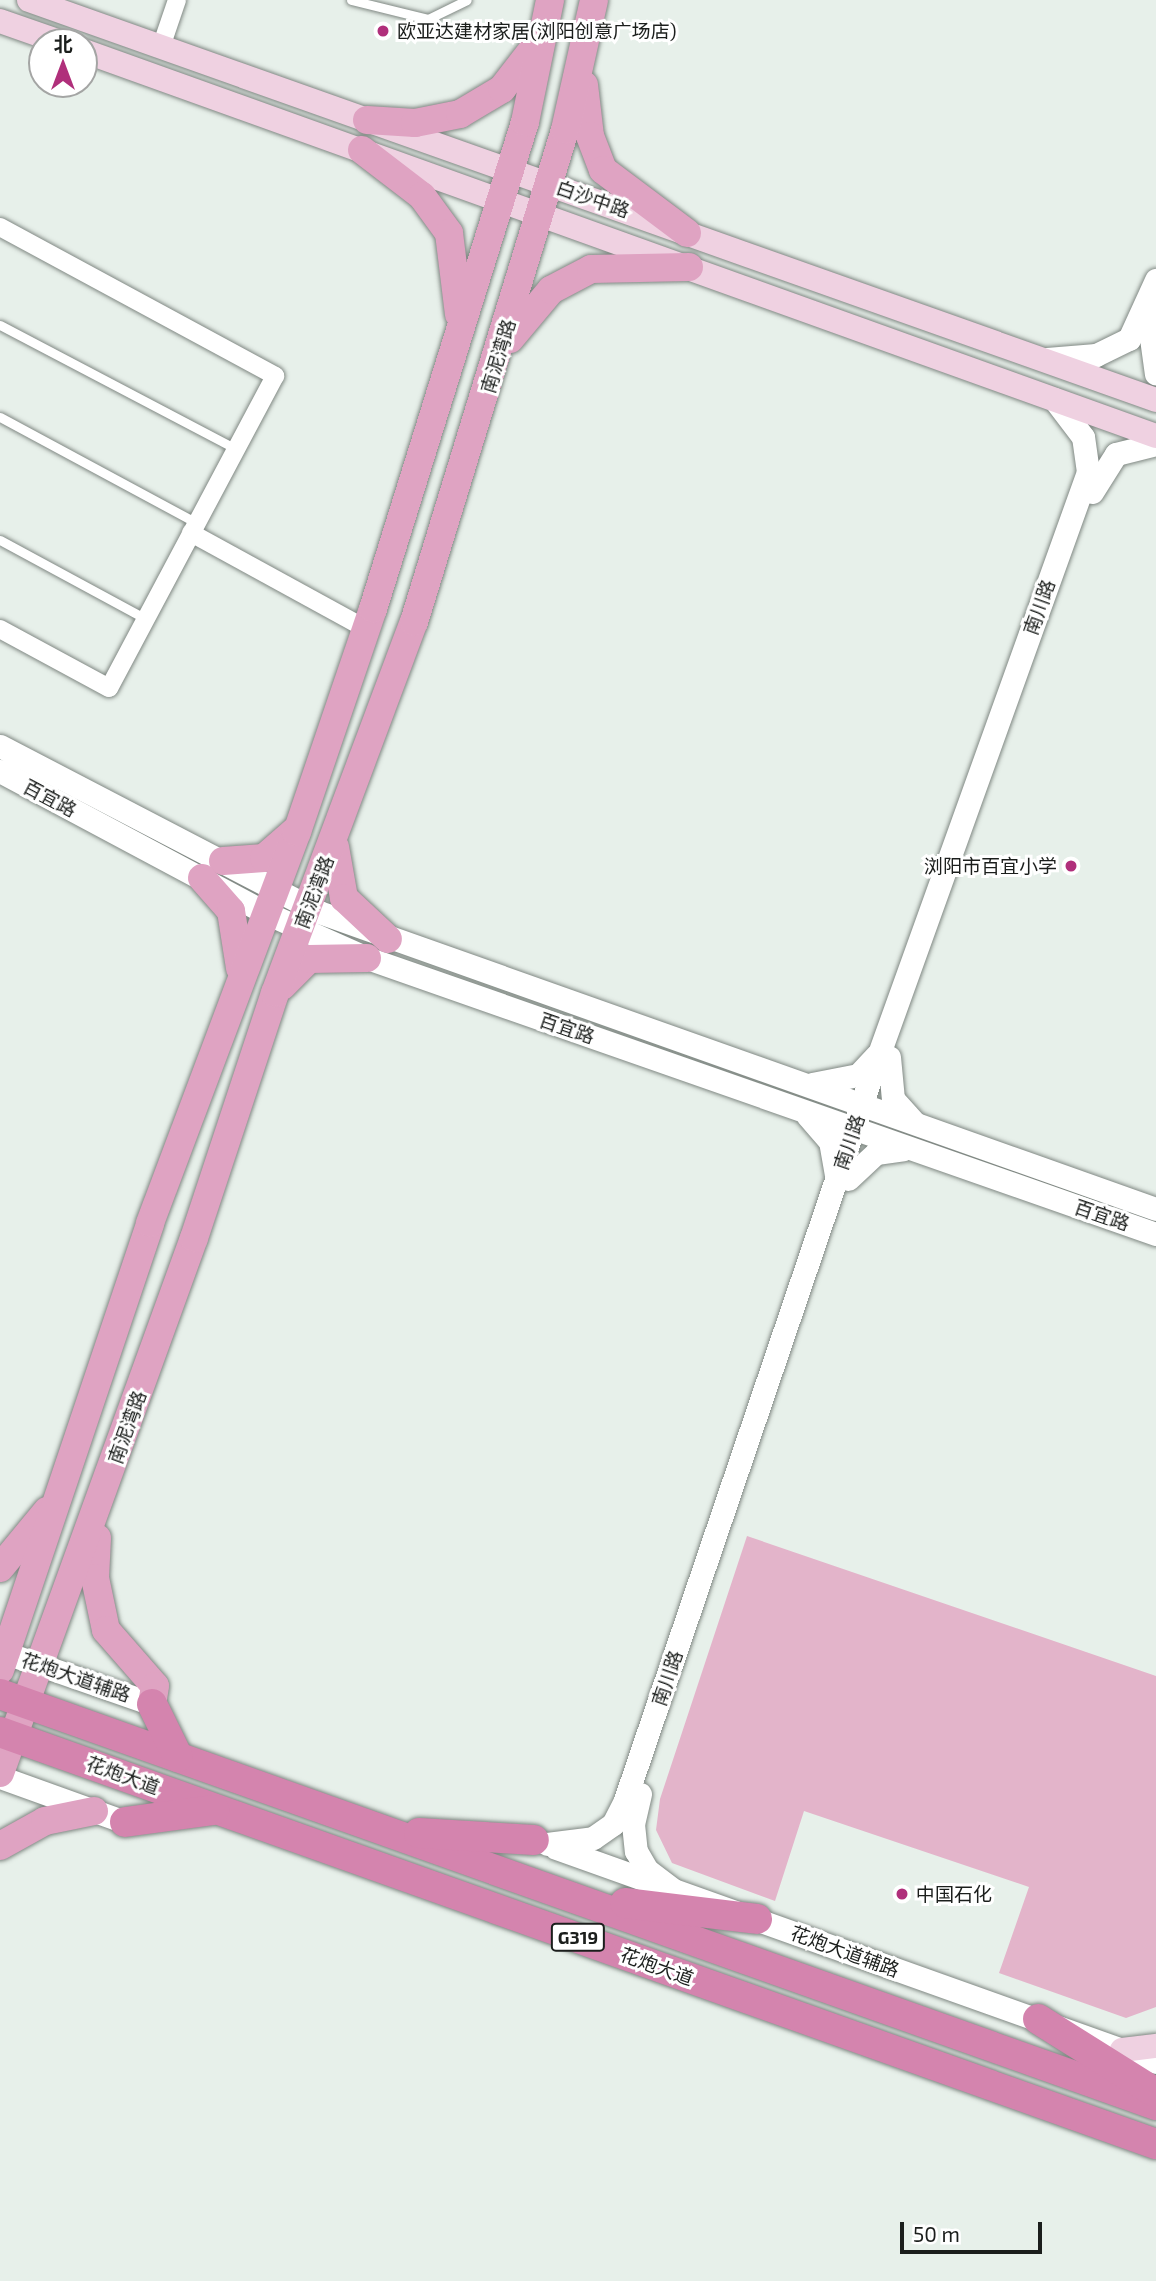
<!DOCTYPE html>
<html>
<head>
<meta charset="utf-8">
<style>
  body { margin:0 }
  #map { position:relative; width:1156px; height:2281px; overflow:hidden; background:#e7f0ea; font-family:"Exo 2","Noto Sans SC",sans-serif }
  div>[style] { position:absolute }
  .green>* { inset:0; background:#e3b4ca }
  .roads { filter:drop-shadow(0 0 2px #808883) drop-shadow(0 0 2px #808883) }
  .service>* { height:9px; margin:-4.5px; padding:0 4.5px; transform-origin:4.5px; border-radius:4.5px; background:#fff }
  .minor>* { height:18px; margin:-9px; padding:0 9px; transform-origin:9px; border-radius:9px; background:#fff }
  .tertiary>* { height:23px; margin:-11.5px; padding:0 11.5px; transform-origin:11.5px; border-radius:11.5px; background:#fff }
  .secondary>* { height:24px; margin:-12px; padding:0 12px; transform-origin:12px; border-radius:12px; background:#efd1e1 }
  .primary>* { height:28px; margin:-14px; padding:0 14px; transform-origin:14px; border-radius:14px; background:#dfa3c2 }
  .trunk>* { height:30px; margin:-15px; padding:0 15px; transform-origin:15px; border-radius:15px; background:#d484ae }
  .dots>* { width:19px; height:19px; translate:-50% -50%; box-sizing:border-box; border:4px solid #fff; border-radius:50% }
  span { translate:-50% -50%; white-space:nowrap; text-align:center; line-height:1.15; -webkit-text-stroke:6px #fff; paint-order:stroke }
  .shield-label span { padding:2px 5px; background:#fff; border:2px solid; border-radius:5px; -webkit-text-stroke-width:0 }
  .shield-label { font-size:18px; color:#1b1e1c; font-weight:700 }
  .poi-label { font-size:19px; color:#1b1e1c }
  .left { translate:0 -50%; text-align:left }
  .right { translate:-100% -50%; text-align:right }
  .street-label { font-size:19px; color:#1b1e1c }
  .north { position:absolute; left:28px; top:28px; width:70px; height:70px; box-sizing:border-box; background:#fff; border:2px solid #a4a5a4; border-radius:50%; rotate:0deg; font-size:19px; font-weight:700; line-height:28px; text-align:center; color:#1b1e1c }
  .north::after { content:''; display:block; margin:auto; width:24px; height:32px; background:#b02f7b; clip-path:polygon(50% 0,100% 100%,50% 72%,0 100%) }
  .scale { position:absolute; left:900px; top:2222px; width:142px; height:32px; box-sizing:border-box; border:4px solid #1b1e1c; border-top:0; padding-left:9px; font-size:21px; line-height:24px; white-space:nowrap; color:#1b1e1c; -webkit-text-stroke:5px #fff; paint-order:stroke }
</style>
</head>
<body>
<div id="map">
  <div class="green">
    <i style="clip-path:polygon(747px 1536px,1156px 1676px,1156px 2007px,1126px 2018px,999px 1973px,1029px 1887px,804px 1811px,775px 1901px,672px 1863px,656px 1830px,660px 1799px)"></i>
  </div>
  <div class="roads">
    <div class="service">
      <i style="left:351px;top:0;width:79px;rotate:13.9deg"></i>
      <i style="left:428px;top:19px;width:43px;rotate:-26deg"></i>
      <i style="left:0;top:325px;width:267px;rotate:27.7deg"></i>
      <i style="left:0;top:417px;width:224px;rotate:28.3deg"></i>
      <i style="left:0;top:540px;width:166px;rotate:28.4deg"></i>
    </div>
    <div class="minor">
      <i style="left:161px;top:47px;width:50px;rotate:-71.2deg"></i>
      <i style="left:0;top:227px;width:313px;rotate:28.4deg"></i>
      <i style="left:275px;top:376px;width:353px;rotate:118deg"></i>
      <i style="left:109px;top:688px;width:124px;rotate:-151.6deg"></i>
      <i style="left:191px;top:533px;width:200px;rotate:28.7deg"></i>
    </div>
    <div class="tertiary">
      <i style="left:1156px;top:311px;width:21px;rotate:107deg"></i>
      <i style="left:1150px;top:331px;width:43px;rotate:82.1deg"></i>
      <i style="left:1047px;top:359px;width:49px;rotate:-4.7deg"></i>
      <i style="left:1096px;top:355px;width:37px;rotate:-26deg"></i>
      <i style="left:1129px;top:339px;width:65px;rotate:-65.4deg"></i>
      <i style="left:1092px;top:492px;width:45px;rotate:-57.7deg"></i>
      <i style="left:1116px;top:454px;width:41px;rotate:-14deg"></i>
      <i style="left:0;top:746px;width:360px;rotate:27.5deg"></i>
      <i style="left:319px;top:912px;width:888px;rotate:19.54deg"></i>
      <i style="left:0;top:771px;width:302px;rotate:28.1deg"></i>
      <i style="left:266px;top:913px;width:111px;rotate:24deg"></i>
      <i style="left:367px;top:958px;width:836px;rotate:19.28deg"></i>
      <i style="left:889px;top:1057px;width:42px;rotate:84.6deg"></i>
      <i style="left:893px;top:1099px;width:31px;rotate:48deg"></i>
      <i style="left:812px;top:1084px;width:47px;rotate:-11.1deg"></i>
      <i style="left:858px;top:1075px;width:26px;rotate:-47deg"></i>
      <i style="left:807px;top:1115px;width:35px;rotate:49deg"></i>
      <i style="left:830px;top:1141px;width:36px;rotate:80deg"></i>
      <i style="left:848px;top:1179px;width:38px;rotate:-43deg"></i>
      <i style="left:876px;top:1153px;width:27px;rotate:-8deg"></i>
      <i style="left:0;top:1651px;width:161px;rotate:19.2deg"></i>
      <i style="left:0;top:1777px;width:133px;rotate:19.8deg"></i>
      <i style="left:640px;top:1794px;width:31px;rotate:103deg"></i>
      <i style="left:633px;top:1824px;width:27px;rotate:84deg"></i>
      <i style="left:636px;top:1851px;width:22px;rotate:60deg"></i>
      <i style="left:647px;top:1870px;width:31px;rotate:37deg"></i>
      <i style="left:547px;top:1844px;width:46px;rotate:-7.4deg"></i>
      <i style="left:593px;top:1838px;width:24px;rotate:-35deg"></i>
      <i style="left:613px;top:1824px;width:27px;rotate:-63deg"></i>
      <i style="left:625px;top:1800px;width:780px;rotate:-71.22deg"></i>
      <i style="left:876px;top:1062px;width:627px;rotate:-70.24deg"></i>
      <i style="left:1088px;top:472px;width:35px;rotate:-98deg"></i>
      <i style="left:1083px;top:437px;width:48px;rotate:-127.3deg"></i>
      <i style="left:556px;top:1848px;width:637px;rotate:19.63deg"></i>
    </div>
    <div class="secondary">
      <i style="left:29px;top:0;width:1196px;rotate:19.54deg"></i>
      <i style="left:0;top:21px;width:64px;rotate:19.3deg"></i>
      <i style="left:84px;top:51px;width:1139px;rotate:19.76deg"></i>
      <i style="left:1122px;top:2050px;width:34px;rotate:-7deg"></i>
    </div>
    <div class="primary">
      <i style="left:584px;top:85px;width:51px;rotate:83.3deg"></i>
      <i style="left:590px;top:136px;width:36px;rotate:69deg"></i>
      <i style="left:603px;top:170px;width:105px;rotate:36.9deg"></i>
      <i style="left:367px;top:120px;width:48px;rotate:3.6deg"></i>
      <i style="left:415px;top:123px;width:46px;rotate:-11.3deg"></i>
      <i style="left:460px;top:114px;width:49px;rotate:-30.8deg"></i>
      <i style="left:502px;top:89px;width:56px;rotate:-52.3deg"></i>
      <i style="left:362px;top:150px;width:76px;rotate:37.5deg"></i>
      <i style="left:422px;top:196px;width:46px;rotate:53.9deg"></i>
      <i style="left:449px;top:233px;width:82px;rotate:83deg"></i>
      <i style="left:510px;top:339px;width:64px;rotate:-50.1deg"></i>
      <i style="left:551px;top:290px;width:45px;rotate:-27.7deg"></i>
      <i style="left:591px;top:269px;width:98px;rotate:-1.2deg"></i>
      <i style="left:335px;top:847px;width:52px;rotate:80deg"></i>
      <i style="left:344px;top:898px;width:60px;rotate:43deg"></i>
      <i style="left:223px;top:861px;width:41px;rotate:-4.2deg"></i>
      <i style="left:264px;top:858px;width:41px;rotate:-41.1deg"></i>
      <i style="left:202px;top:878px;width:44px;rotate:48.7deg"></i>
      <i style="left:231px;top:911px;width:58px;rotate:81deg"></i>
      <i style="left:282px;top:986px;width:38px;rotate:-45deg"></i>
      <i style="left:309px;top:959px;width:58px;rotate:-1deg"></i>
      <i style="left:97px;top:1538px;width:40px;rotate:92.9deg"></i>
      <i style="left:95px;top:1578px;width:53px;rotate:78.1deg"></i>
      <i style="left:106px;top:1630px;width:74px;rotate:48.8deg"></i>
      <i style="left:155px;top:1686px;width:18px;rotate:99deg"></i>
      <i style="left:0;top:1568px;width:74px;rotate:-50.5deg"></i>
      <i style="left:0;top:1670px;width:471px;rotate:-71.4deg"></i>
      <i style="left:150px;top:1223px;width:418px;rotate:-69.4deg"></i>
      <i style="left:297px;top:832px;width:236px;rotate:-71.2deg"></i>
      <i style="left:373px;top:609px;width:510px;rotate:-72.67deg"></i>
      <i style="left:525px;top:122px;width:125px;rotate:-78.4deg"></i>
      <i style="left:0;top:1773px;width:569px;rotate:-70.07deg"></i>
      <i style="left:194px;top:1238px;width:258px;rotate:-71.7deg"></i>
      <i style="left:275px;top:993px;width:396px;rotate:-69.5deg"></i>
      <i style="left:414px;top:622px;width:515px;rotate:-72.94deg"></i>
      <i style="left:565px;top:130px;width:133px;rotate:-77.4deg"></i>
      <i style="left:0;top:1846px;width:51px;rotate:-29.1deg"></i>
      <i style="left:45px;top:1821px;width:50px;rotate:-11.5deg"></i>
    </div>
    <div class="trunk">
      <i style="left:0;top:1694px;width:1227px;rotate:19.57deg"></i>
      <i style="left:152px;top:1704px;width:59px;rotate:63.9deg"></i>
      <i style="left:0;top:1732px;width:1227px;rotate:19.62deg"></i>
      <i style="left:125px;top:1822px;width:90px;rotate:-7.7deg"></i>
      <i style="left:419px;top:1833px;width:115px;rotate:3.5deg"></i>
      <i style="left:625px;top:1903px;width:133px;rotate:6.9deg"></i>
      <i style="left:1038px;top:2019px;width:136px;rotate:32.1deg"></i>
    </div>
  </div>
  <div class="dots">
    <i style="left:383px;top:31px;background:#b02f7b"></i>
    <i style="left:1071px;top:866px;background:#b02f7b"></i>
    <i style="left:902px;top:1894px;background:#b02f7b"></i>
  </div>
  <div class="shield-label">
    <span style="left:578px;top:1937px">G319</span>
  </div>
  <div class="poi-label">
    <span class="left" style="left:397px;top:31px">欧亚达建材家居(浏阳创意广场店)</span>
    <span class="right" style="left:1057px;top:866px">浏阳市百宜小学</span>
    <span class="left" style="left:916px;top:1894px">中国石化</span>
  </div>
  <div class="street-label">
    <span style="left:593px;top:199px;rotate:19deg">白沙中路</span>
    <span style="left:498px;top:356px;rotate:-73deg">南泥湾路</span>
    <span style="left:1039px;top:607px;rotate:-70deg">南川路</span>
    <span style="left:50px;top:798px;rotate:28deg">百宜路</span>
    <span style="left:314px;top:892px;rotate:-69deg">南泥湾路</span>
    <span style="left:567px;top:1028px;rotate:19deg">百宜路</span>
    <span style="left:849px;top:1142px;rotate:-71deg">南川路</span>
    <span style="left:1102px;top:1215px;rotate:19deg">百宜路</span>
    <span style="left:127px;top:1427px;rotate:-70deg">南泥湾路</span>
    <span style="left:76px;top:1677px;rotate:19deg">花炮大道辅路</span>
    <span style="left:667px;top:1678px;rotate:-71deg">南川路</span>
    <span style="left:123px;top:1775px;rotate:20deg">花炮大道</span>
    <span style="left:845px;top:1951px;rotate:20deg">花炮大道辅路</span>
    <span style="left:657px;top:1966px;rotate:20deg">花炮大道</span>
  </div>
  <div class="north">北</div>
  <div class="scale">50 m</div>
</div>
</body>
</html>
